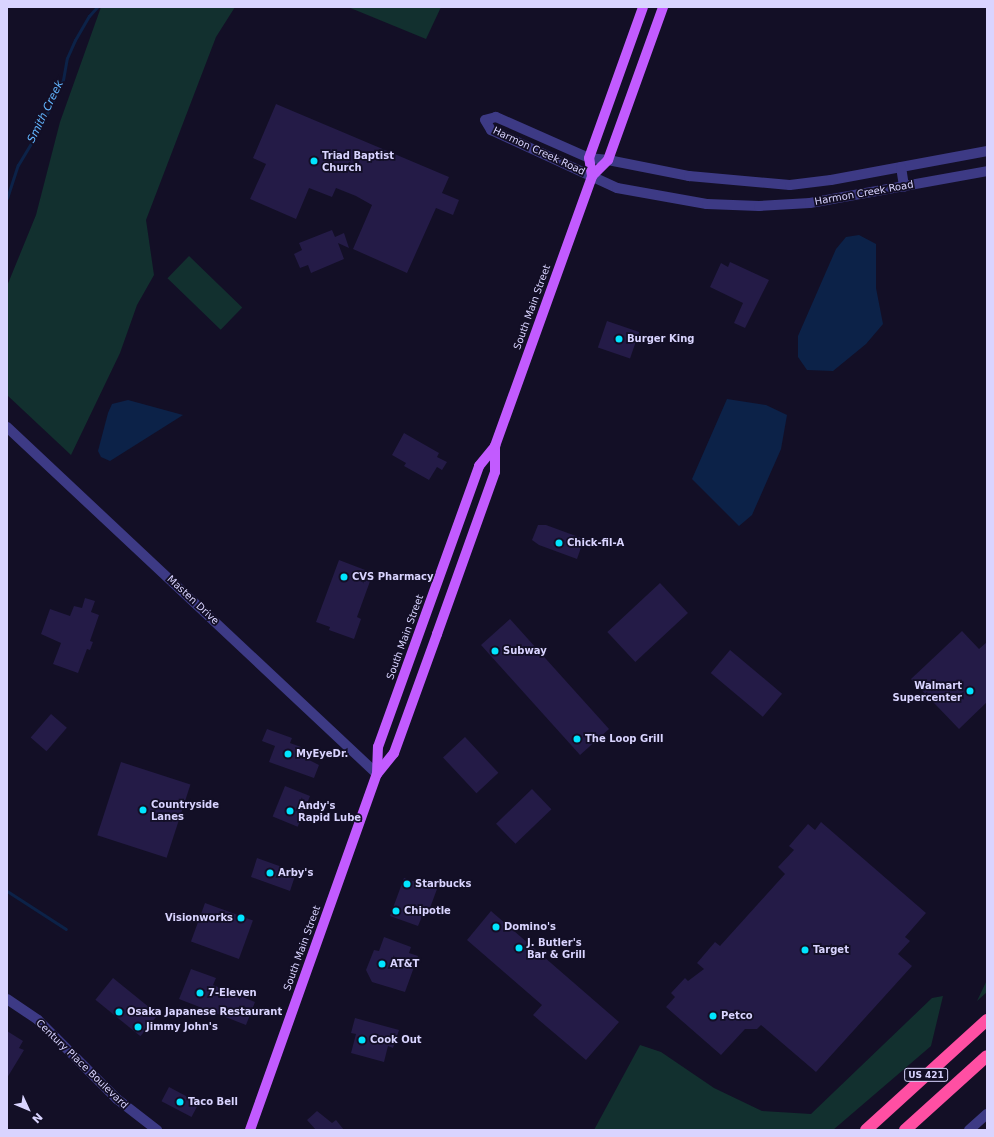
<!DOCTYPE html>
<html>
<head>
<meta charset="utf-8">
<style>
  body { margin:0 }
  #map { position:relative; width:994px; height:1137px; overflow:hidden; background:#130f26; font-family:"DejaVu Sans",sans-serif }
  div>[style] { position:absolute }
  .green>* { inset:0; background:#12302f; transform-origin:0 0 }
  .water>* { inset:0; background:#0c2248 }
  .stream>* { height:3px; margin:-1.5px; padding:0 1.5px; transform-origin:1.5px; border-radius:1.5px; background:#0c2248 }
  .building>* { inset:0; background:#241b47; transform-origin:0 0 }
  .minor>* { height:10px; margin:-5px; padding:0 5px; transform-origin:5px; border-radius:5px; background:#3d3a85 }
  .tertiary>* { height:10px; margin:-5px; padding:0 5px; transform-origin:5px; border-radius:5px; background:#3d3a85 }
  .primary>* { height:10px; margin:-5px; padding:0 5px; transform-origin:5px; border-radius:5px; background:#c25bff }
  .motorway>* { height:12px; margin:-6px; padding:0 6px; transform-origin:6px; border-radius:6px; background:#ff4fa3 }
  .dots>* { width:11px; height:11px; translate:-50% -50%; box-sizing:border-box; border:2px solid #130f26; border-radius:50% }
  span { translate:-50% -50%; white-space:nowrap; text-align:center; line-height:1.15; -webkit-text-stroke:3.5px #130f26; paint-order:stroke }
  .shield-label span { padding:1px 3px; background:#130f26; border:1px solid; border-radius:3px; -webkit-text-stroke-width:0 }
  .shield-label { font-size:9px; color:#d9d4ff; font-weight:700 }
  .street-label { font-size:10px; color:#d9d4ff }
  .poi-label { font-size:10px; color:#d9d4ff; font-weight:700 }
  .left { translate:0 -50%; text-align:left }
  .right { translate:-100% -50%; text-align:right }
  .water-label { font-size:11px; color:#62b6ff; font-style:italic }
  .frame { position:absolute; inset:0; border:8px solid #d9d4ff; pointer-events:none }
  .north { position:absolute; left:8px; top:1089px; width:40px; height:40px; -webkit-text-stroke:3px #130f26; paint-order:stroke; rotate:134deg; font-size:11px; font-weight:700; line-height:16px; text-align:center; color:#d9d4ff }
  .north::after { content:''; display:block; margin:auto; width:14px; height:18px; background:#d9d4ff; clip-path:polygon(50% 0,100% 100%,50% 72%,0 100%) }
</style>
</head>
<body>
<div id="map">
  <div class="green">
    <i style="clip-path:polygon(101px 7px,235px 7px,216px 37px,146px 220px,154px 275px,137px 305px,120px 353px,71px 455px,7px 395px,7px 286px,36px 215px,60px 122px)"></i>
    <i style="clip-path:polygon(348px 7px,441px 7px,426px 39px)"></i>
    <i style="left:189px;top:256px;width:74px;height:31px;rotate:44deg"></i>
    <i style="clip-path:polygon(987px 980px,987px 992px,977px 1001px)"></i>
    <i style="clip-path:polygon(943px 996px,931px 1046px,833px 1130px,594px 1130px,640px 1045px,661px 1052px,714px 1088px,762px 1111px,811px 1114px,932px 998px)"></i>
  </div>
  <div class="water">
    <i style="clip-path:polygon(859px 235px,876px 244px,876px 288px,883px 324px,866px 344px,833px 371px,807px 370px,798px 357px,798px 336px,836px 249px,846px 237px)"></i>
    <i style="clip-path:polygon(727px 399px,766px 405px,787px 415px,781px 449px,752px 515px,739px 526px,692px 479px)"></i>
    <i style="clip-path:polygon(128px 400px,183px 415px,110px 461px,101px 457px,98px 451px,108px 413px,112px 404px)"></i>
  </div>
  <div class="stream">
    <i style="left:7px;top:198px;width:35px;rotate:-72deg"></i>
    <i style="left:18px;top:165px;width:39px;rotate:-59deg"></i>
    <i style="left:38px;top:132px;width:58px;rotate:-64.3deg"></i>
    <i style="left:63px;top:80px;width:22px;rotate:-80deg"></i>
    <i style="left:67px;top:58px;width:20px;rotate:-66deg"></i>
    <i style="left:75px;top:40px;width:28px;rotate:-60deg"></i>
    <i style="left:89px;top:16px;width:12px;rotate:-48deg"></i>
    <i style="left:7px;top:891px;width:70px;rotate:32.8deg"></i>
  </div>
  <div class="building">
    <i style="clip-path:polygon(276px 104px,449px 177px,442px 193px,459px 200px,453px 215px,436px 208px,407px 273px,353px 249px,372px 205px,356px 196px,336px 188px,332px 197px,309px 188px,296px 219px,250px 199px,266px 164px,253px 158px)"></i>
    <i style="clip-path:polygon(332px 230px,335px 237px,344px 233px,349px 248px,338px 243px,344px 259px,311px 273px,308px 265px,300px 268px,294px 254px,302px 250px,299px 243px)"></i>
    <i style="clip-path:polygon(730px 262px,769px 280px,745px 328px,734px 323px,743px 303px,710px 287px,721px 263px,728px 267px)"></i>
    <i style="left:607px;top:321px;width:34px;height:28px;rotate:19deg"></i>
    <i style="clip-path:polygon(404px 433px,439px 453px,437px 457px,447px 462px,442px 470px,437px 467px,429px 480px,404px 466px,406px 463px,392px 455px)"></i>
    <i style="clip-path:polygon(538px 525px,546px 525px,584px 539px,577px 559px,539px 545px,532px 540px)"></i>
    <i style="clip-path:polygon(339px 560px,373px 573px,357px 617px,361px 619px,354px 639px,329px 630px,330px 627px,316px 622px)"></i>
    <i style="left:660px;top:583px;width:41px;height:72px;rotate:47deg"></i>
    <i style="clip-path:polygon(85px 598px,95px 601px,91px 612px,99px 615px,90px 641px,93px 642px,90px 650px,87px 649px,78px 673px,53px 664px,61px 643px,41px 634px,50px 609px,70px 616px,74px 606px,82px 608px)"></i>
    <i style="left:510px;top:619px;width:148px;height:39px;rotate:48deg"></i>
    <i style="clip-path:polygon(962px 631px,979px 649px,987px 642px,987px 702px,959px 729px,911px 679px)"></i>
    <i style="left:730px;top:650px;width:68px;height:30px;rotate:40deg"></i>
    <i style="left:51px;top:714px;width:21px;height:31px;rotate:41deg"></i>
    <i style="clip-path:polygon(267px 729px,292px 738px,290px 743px,301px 747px,299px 752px,310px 756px,309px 760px,319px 765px,314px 778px,269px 762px,275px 746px,262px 741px)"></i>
    <i style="left:465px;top:737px;width:49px;height:30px;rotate:47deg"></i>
    <i style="left:121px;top:762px;width:73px;height:77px;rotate:18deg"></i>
    <i style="left:285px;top:786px;width:27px;height:33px;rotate:22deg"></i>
    <i style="left:532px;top:789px;width:28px;height:50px;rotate:46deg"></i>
    <i style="clip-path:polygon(821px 822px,926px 913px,905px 937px,910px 941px,898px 954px,912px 966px,816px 1072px,761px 1025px,757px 1029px,745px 1029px,721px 1055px,666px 1007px,675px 997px,671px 993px,685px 978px,688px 981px,704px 969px,697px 963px,715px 942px,720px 946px,785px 874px,778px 867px,794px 850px,789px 846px,808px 824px,815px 830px)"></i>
    <i style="clip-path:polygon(257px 858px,282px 867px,280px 871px,295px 876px,290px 891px,251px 877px)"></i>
    <i style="clip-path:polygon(404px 878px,437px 889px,430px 908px,426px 907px,418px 926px,390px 916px)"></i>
    <i style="left:205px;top:903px;width:51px;height:41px;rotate:20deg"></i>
    <i style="clip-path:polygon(491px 911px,619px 1022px,586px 1060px,533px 1015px,542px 1005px,467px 940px)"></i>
    <i style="clip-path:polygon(384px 937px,411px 947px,409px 953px,418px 956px,405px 992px,372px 982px,366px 970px,374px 950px,379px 951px)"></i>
    <i style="clip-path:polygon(191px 969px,216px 978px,213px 985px,255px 1002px,246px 1025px,179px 999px)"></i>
    <i style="left:113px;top:978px;width:58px;height:28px;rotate:39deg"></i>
    <i style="clip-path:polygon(355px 1018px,399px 1030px,393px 1048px,388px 1046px,384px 1062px,351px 1053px,356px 1034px,351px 1033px)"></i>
    <i style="clip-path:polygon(7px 1031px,23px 1041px,19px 1048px,24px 1050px,7px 1078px)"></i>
    <i style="left:169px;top:1087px;width:34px;height:16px;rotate:28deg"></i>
    <i style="clip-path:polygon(317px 1111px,332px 1123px,336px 1120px,344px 1130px,316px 1130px,307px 1120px)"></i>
  </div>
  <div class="minor">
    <i style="left:589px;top:158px;width:102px;rotate:-156.2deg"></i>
    <i style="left:496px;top:117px;width:11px;rotate:165deg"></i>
    <i style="left:485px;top:120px;width:12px;rotate:59deg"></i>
    <i style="left:491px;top:130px;width:139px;rotate:24.7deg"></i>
    <i style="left:617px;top:188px;width:91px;rotate:10.1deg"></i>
    <i style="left:707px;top:204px;width:52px;rotate:2.2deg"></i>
    <i style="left:759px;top:206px;width:51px;rotate:-3.4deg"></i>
    <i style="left:810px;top:203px;width:180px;rotate:-10.2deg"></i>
    <i style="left:608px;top:160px;width:83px;rotate:11.2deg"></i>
    <i style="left:689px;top:176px;width:101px;rotate:5.1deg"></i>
    <i style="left:790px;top:185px;width:41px;rotate:-7deg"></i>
    <i style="left:831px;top:180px;width:159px;rotate:-10.5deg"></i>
    <i style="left:7px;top:999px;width:37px;rotate:34deg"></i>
    <i style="left:38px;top:1020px;width:112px;rotate:45deg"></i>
    <i style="left:117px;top:1099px;width:51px;rotate:37.8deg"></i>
    <i style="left:969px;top:1130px;width:24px;rotate:-42deg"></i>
  </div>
  <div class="tertiary">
    <i style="left:589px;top:158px;width:19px;rotate:6deg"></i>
    <i style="left:901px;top:167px;width:20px;rotate:81deg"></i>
    <i style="left:7px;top:427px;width:507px;rotate:43.16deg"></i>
  </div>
  <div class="primary">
    <i style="left:592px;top:176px;width:18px;rotate:-99deg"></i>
    <i style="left:589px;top:158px;width:160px;rotate:-70.3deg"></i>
    <i style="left:377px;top:774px;width:27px;rotate:-88deg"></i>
    <i style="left:378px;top:747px;width:299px;rotate:-70.2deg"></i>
    <i style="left:479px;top:466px;width:26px;rotate:-51deg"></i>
    <i style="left:250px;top:1130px;width:378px;rotate:-70.4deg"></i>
    <i style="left:377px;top:774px;width:27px;rotate:-51deg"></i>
    <i style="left:394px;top:753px;width:127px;rotate:-70.1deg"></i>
    <i style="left:437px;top:634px;width:172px;rotate:-70.3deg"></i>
    <i style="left:495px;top:472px;width:26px;rotate:-90deg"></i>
    <i style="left:495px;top:446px;width:287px;rotate:-70.2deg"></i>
    <i style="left:592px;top:176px;width:23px;rotate:-45deg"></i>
    <i style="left:608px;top:160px;width:163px;rotate:-70.2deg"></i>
  </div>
  <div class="motorway">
    <i style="left:866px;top:1130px;width:164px;rotate:-42.3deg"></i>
    <i style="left:905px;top:1130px;width:110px;rotate:-42.1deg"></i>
  </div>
  <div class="dots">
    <i style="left:314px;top:161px;background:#00e5ff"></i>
    <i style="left:619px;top:339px;background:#00e5ff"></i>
    <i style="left:559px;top:543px;background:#00e5ff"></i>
    <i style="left:344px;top:577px;background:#00e5ff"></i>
    <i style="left:495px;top:651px;background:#00e5ff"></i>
    <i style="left:970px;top:691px;background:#00e5ff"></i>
    <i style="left:577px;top:739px;background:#00e5ff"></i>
    <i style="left:288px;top:754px;background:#00e5ff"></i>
    <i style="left:143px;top:810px;background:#00e5ff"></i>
    <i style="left:290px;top:811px;background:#00e5ff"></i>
    <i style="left:270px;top:873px;background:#00e5ff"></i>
    <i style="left:407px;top:884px;background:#00e5ff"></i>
    <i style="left:396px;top:911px;background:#00e5ff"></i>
    <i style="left:241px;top:918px;background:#00e5ff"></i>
    <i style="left:496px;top:927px;background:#00e5ff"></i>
    <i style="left:519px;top:948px;background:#00e5ff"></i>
    <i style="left:805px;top:950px;background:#00e5ff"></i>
    <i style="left:382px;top:964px;background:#00e5ff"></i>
    <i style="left:200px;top:993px;background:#00e5ff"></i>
    <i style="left:119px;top:1012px;background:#00e5ff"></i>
    <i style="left:713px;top:1016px;background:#00e5ff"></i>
    <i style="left:138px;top:1027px;background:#00e5ff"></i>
    <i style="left:362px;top:1040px;background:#00e5ff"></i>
    <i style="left:180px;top:1102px;background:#00e5ff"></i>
  </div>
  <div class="shield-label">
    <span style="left:926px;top:1075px">US 421</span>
  </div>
  <div class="street-label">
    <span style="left:539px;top:151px;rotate:25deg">Harmon Creek Road</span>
    <span style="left:864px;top:193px;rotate:-10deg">Harmon Creek Road</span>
    <span style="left:532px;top:307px;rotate:-70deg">South Main Street</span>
    <span style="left:193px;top:600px;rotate:43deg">Masten Drive</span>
    <span style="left:405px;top:637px;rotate:-70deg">South Main Street</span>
    <span style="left:302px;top:948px;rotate:-70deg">South Main Street</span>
    <span style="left:82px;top:1064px;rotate:44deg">Century Place Boulevard</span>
  </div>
  <div class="poi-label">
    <span class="left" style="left:322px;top:161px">Triad Baptist<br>Church</span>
    <span class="left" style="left:627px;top:339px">Burger King</span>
    <span class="left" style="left:567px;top:543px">Chick-fil-A</span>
    <span class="left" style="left:352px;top:577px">CVS Pharmacy</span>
    <span class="left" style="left:503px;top:651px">Subway</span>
    <span class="right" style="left:962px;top:691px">Walmart<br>Supercenter</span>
    <span class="left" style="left:585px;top:739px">The Loop Grill</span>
    <span class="left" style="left:296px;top:754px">MyEyeDr.</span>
    <span class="left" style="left:151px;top:810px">Countryside<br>Lanes</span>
    <span class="left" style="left:298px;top:811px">Andy's<br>Rapid Lube</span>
    <span class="left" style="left:278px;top:873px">Arby's</span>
    <span class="left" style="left:415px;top:884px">Starbucks</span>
    <span class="left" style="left:404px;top:911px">Chipotle</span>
    <span class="right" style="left:233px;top:918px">Visionworks</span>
    <span class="left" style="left:504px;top:927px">Domino's</span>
    <span class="left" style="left:527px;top:948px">J. Butler's<br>Bar &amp; Grill</span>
    <span class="left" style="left:813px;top:950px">Target</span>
    <span class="left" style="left:390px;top:964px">AT&amp;T</span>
    <span class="left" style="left:208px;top:993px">7-Eleven</span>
    <span class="left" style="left:127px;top:1012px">Osaka Japanese Restaurant</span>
    <span class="left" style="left:721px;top:1016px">Petco</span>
    <span class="left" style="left:146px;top:1027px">Jimmy John's</span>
    <span class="left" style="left:370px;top:1040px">Cook Out</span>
    <span class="left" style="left:188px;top:1102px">Taco Bell</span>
  </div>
  <div class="water-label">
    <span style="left:46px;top:112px;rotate:-64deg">Smith Creek</span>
  </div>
  <div class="frame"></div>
  <div class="north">N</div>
</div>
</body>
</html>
